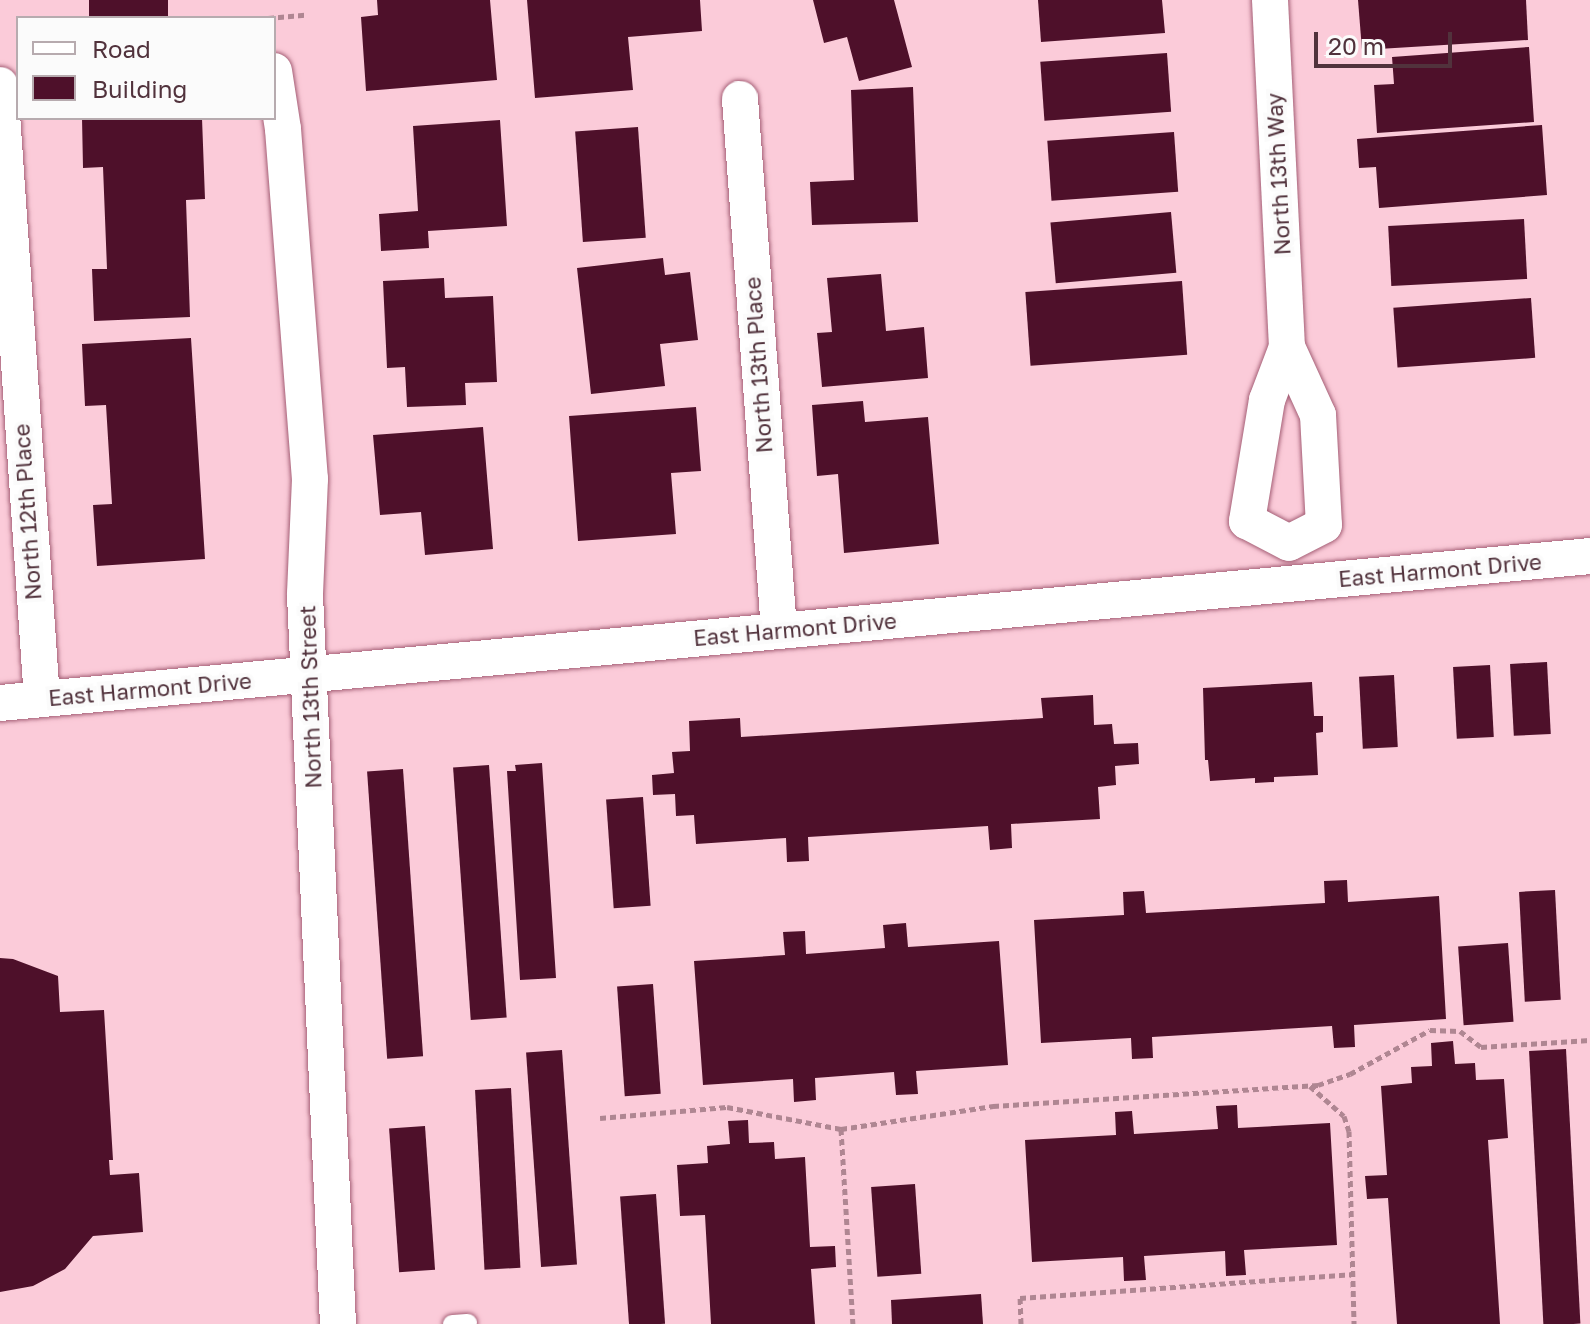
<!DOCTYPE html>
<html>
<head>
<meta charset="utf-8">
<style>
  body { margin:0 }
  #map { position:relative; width:1590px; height:1324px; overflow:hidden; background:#fbcbd9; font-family:"Golos Text",sans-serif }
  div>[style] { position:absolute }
  .building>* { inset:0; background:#4e102a; transform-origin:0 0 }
  .path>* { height:5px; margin-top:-2.5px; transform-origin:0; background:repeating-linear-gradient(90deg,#af8692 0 6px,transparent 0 10px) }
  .roads { filter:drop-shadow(0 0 2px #a55f76) drop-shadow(0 0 2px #a55f76) }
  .service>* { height:18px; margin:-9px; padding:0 9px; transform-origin:9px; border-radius:9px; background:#fff }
  .minor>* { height:36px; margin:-18px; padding:0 18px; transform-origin:18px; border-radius:18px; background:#fff }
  span { translate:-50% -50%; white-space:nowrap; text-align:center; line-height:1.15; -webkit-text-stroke:8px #fbfbfb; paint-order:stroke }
  .street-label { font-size:22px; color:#51323c }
  .legend { position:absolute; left:16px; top:16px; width:260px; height:104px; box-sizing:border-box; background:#fbfbfb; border:2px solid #b7abaf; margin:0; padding:10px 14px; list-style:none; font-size:24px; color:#51323c }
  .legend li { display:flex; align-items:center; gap:16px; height:40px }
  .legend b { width:40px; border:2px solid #b7abaf }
  .scale { position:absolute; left:1314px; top:32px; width:138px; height:36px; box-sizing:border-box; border:4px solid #51323c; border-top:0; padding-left:10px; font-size:24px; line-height:28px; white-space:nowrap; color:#51323c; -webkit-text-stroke:6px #fbfbfb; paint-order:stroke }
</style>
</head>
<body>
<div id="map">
  <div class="building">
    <i style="left:89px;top:0;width:79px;height:18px"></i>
    <i style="clip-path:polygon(377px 0,490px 0,497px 80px,366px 91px,361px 17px,378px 15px)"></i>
    <i style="clip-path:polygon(527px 0,700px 0,702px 31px,628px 37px,633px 90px,535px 98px)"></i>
    <i style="clip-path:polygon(813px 0,894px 0,912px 67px,859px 81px,847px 37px,824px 43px)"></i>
    <i style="clip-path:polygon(1038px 0,1162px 0,1165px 33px,1041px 42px)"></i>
    <i style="clip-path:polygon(1358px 0,1526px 0,1528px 40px,1362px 50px)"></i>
    <i style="clip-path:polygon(1529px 47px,1534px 122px,1377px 133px,1374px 85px,1394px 84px,1392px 57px)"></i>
    <i style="left:1167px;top:53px;width:59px;height:127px;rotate:86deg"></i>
    <i style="clip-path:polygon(913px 87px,918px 222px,812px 225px,810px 182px,854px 180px,851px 90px)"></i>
    <i style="clip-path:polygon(82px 118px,202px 118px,205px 199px,186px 200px,190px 317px,94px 321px,92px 269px,107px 269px,103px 167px,83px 168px)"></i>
    <i style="clip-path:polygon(500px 120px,507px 226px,428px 231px,429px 248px,381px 251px,379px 214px,418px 211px,413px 126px)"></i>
    <i style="clip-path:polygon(1542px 125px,1547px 195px,1379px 208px,1376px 167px,1359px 168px,1357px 139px)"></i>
    <i style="left:638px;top:127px;width:111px;height:63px;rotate:86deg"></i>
    <i style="left:1174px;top:132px;width:60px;height:127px;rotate:86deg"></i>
    <i style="left:1171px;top:212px;width:61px;height:121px;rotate:85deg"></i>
    <i style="left:1524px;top:219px;width:60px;height:136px;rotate:87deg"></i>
    <i style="clip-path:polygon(663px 258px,665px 275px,690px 272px,698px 340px,660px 344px,665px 386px,591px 394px,577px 268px)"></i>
    <i style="clip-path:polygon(881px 274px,886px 331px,924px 327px,928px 378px,822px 387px,817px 333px,832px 332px,827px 278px)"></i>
    <i style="clip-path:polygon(444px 278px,445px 298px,493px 296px,497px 382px,465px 383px,466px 405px,407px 407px,405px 367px,387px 368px,383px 281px)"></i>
    <i style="left:1182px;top:281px;width:74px;height:157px;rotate:86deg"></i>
    <i style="left:1531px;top:298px;width:60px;height:138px;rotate:86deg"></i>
    <i style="clip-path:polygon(191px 338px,205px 559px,97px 566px,93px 505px,112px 504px,106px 405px,85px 406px,82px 344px)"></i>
    <i style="clip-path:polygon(863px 401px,865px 422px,928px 417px,939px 544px,844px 553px,838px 474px,817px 476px,812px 405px)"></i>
    <i style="clip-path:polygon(696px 407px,701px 471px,671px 473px,676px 534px,578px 541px,569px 416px)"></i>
    <i style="clip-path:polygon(483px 427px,493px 549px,425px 555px,421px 512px,380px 515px,373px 435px)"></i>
    <i style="left:1547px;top:662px;width:72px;height:37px;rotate:87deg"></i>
    <i style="left:1490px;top:665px;width:72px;height:37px;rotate:87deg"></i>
    <i style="left:1394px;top:675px;width:72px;height:35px;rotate:87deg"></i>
    <i style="clip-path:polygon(1312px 682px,1314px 716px,1323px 716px,1323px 732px,1316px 733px,1318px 775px,1274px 777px,1274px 782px,1255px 783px,1255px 778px,1210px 781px,1208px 760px,1205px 760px,1203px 688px)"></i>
    <i style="clip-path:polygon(1093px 695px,1094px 725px,1112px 724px,1114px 744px,1138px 743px,1139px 764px,1115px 766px,1116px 785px,1098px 787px,1100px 819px,1011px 824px,1012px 848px,990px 850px,988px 826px,808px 837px,809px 861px,787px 862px,786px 838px,696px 844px,694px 815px,676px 816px,675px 794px,653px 795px,652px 775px,674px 773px,672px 752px,690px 751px,689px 721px,740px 718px,741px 737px,1043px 718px,1041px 698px)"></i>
    <i style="clip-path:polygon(542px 763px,556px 978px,520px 980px,507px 771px,516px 771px,515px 765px)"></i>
    <i style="left:489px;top:765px;width:253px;height:36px;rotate:86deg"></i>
    <i style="left:403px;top:769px;width:288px;height:36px;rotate:86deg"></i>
    <i style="left:643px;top:797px;width:109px;height:37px;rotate:86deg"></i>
    <i style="clip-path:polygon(1347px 880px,1348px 902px,1439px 896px,1446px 1019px,1354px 1025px,1355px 1047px,1334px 1048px,1332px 1026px,1152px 1037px,1153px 1058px,1132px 1059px,1131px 1038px,1041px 1043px,1034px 920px,1124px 915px,1123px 892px,1144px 891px,1146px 913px,1325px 903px,1324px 881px)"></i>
    <i style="left:1555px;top:890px;width:110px;height:36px;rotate:87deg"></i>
    <i style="clip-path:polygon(906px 923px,908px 947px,999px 941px,1008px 1065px,916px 1071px,918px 1094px,896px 1095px,894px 1072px,815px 1078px,816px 1100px,794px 1102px,793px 1079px,703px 1085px,694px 961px,785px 955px,783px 932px,805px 931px,806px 954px,885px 948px,883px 925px)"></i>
    <i style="left:1508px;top:943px;width:79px;height:50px;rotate:86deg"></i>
    <i style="clip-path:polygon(0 958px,13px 959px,58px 976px,60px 1012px,104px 1010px,113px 1160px,109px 1160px,110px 1175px,139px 1173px,143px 1232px,93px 1236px,65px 1269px,33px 1286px,0 1292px)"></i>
    <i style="left:653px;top:984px;width:110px;height:36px;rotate:86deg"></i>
    <i style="clip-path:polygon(1453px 1041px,1455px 1064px,1475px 1063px,1476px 1080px,1504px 1079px,1508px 1138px,1488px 1140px,1500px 1324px,1397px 1324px,1388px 1198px,1367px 1199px,1365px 1176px,1387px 1175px,1381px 1086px,1412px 1083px,1411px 1067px,1432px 1066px,1431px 1043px)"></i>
    <i style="left:1566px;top:1049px;width:275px;height:37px;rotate:87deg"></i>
    <i style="left:562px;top:1050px;width:215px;height:36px;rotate:86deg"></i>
    <i style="left:511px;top:1088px;width:180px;height:36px;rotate:87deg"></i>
    <i style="clip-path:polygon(1237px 1105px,1238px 1128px,1330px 1123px,1337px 1245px,1244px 1250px,1246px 1275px,1226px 1276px,1225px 1251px,1144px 1256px,1146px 1280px,1124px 1281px,1123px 1257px,1032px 1262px,1025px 1140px,1116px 1135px,1115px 1112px,1132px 1111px,1134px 1134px,1218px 1129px,1216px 1106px)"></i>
    <i style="clip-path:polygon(748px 1120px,749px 1143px,774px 1142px,775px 1159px,805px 1157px,810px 1247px,835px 1246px,836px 1267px,811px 1269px,815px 1324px,711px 1324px,705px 1215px,680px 1216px,677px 1165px,708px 1163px,707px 1146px,730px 1144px,728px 1121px)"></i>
    <i style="left:425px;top:1126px;width:144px;height:36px;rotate:86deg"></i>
    <i style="left:915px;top:1184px;width:90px;height:44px;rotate:86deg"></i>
    <i style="left:656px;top:1194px;width:130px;height:36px;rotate:86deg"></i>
    <i style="clip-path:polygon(981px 1294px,983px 1324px,892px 1324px,891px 1300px)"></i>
  </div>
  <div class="path">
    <i style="left:268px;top:18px;width:37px;rotate:-5deg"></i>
    <i style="left:1310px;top:1086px;width:45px;rotate:41.4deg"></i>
    <i style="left:1344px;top:1116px;width:16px;rotate:72deg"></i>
    <i style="left:1349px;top:1131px;width:193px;rotate:88.5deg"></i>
    <i style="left:600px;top:1118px;width:127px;rotate:-5deg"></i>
    <i style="left:727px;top:1107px;width:116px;rotate:10.9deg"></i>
    <i style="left:841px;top:1129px;width:154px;rotate:-8.6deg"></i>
    <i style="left:993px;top:1106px;width:326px;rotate:-3.7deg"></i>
    <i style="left:1318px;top:1085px;width:34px;rotate:-19deg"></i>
    <i style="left:1350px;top:1074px;width:91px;rotate:-28.8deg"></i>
    <i style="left:1430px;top:1030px;width:30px;rotate:2deg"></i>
    <i style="left:1460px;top:1031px;width:26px;rotate:37deg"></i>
    <i style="left:1481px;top:1047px;width:109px;rotate:-3.7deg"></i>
    <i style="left:841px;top:1129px;width:195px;rotate:86.5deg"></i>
    <i style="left:1021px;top:1324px;width:26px;rotate:-92deg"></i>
    <i style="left:1020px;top:1298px;width:332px;rotate:-4.1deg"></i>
  </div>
  <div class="roads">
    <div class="service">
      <i style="left:452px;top:1324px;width:16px;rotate:-4deg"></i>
    </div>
    <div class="minor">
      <i style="left:1270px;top:0;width:347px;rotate:87.2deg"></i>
      <i style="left:1287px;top:347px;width:75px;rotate:65.5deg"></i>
      <i style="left:1318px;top:415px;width:110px;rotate:86.9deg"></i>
      <i style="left:1324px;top:525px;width:39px;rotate:153deg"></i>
      <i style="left:274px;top:71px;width:59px;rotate:81.2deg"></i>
      <i style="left:283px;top:129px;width:351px;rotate:85.6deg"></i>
      <i style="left:310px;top:479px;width:116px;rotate:92.5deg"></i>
      <i style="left:305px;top:595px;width:730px;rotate:87.41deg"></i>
      <i style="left:0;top:85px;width:615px;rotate:86.09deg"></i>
      <i style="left:740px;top:99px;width:532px;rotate:85.8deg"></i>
      <i style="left:1287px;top:347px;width:57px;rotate:110.7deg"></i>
      <i style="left:1267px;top:400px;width:123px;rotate:99.4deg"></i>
      <i style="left:1247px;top:521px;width:47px;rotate:27.6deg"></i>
      <i style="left:0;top:703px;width:1597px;rotate:-5.28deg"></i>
    </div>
  </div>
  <div class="street-label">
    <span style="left:1278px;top:174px;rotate:-93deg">North 13th Way</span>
    <span style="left:758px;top:365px;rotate:-94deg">North 13th Place</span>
    <span style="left:27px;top:512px;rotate:-94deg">North 12th Place</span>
    <span style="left:1440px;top:570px;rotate:-5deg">East Harmont Drive</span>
    <span style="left:795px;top:629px;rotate:-5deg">East Harmont Drive</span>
    <span style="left:150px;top:689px;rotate:-5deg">East Harmont Drive</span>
    <span style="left:310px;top:697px;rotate:-92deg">North 13th Street</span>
  </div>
  <ul class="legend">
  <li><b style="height:10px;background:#fff"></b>Road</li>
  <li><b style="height:22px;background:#4e102a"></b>Building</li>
  </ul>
  <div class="scale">20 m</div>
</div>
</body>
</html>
